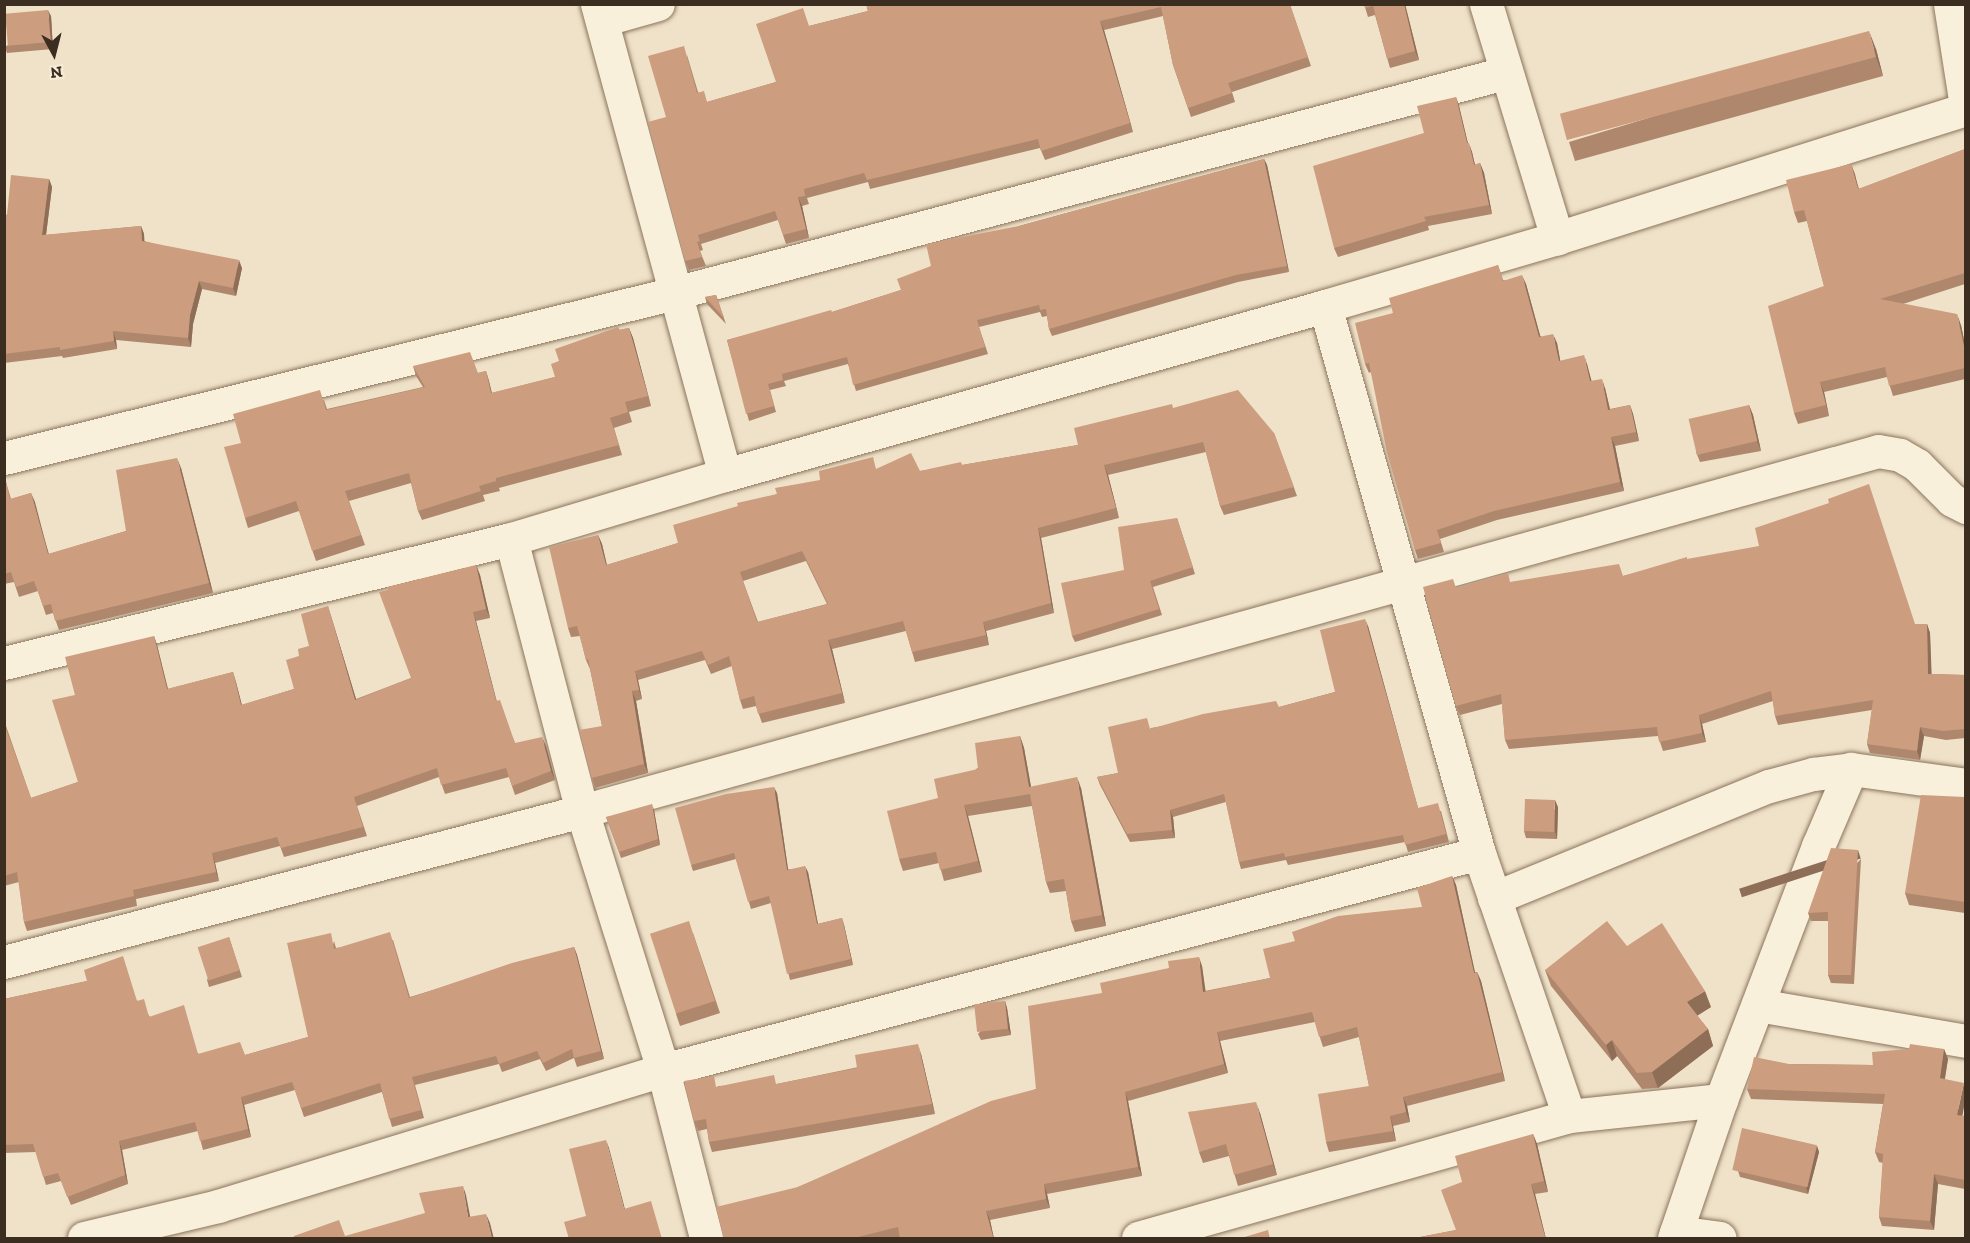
<!DOCTYPE html>
<html>
<head>
<meta charset="utf-8">
<style>
  body { margin:0 }
  #map { position:relative; width:1970px; height:1243px; overflow:hidden; background:#efe2c8; font-family:"Zilla Slab",serif }
  div>[style] { position:absolute }
  .roads { filter:drop-shadow(0 0 2px #8b745d) drop-shadow(0 0 2px #8b745d) }
  .minor>* { height:33px; margin:-16.5px; padding:0 16.5px; transform-origin:16.5px; border-radius:16.5px; background:#f9f0db }
  .wall>* { inset:0; background:#af876c }
  .shaded-wall>* { inset:0; background:#8f6e58; transform-origin:0 0 }
  .building>* { inset:0; background:#cc9d7e; transform-origin:0 0 }
  span { translate:-50% -50%; white-space:nowrap; text-align:center; line-height:1.15; -webkit-text-stroke:5px #f6ecd7; paint-order:stroke }
  .frame { position:absolute; inset:0; border:6px solid #3b2d20; pointer-events:none }
  .north { position:absolute; left:24px; top:24px; width:60px; height:60px; -webkit-text-stroke:4px #f6ecd7; paint-order:stroke; rotate:173deg; font-size:16px; font-weight:700; line-height:24px; text-align:center; color:#3b2d20 }
  .north::after { content:''; display:block; margin:auto; width:21px; height:27px; background:#3b2d20; clip-path:polygon(50% 0,100% 100%,50% 72%,0 100%) }
</style>
</head>
<body>
<div id="map">
  <div class="roads">
    <div class="minor">
      <i style="left:597px;top:4px;width:488px;rotate:74.8deg"></i>
      <i style="left:1486px;top:4px;width:245px;rotate:73.1deg"></i>
      <i style="left:1950px;top:4px;width:103px;rotate:81.1deg"></i>
      <i style="left:602px;top:20px;width:58px;rotate:-15.9deg"></i>
      <i style="left:1325px;top:306px;width:568px;rotate:74.28deg"></i>
      <i style="left:1479px;top:853px;width:278px;rotate:71.1deg"></i>
      <i style="left:1569px;top:1116px;width:153px;rotate:-6deg"></i>
      <i style="left:4px;top:458px;width:691px;rotate:-13.82deg"></i>
      <i style="left:675px;top:293px;width:859px;rotate:-14.85deg"></i>
      <i style="left:511px;top:539px;width:281px;rotate:75.4deg"></i>
      <i style="left:582px;top:811px;width:271px;rotate:72.6deg"></i>
      <i style="left:663px;top:1070px;width:173px;rotate:75.6deg"></i>
      <i style="left:4px;top:663px;width:522px;rotate:-13.74deg"></i>
      <i style="left:511px;top:539px;width:223px;rotate:-16.7deg"></i>
      <i style="left:725px;top:475px;width:623px;rotate:-15.73deg"></i>
      <i style="left:1325px;top:306px;width:242px;rotate:-16.3deg"></i>
      <i style="left:1557px;top:238px;width:429px;rotate:-17.5deg"></i>
      <i style="left:1494px;top:898px;width:297px;rotate:-22.2deg"></i>
      <i style="left:1769px;top:786px;width:46px;rotate:-15.3deg"></i>
      <i style="left:1813px;top:774px;width:38px;rotate:-7deg"></i>
      <i style="left:1851px;top:769px;width:116px;rotate:7.9deg"></i>
      <i style="left:4px;top:962px;width:597px;rotate:-14.64deg"></i>
      <i style="left:582px;top:811px;width:1345px;rotate:-15.52deg"></i>
      <i style="left:1878px;top:451px;width:22px;rotate:10deg"></i>
      <i style="left:1900px;top:455px;width:20px;rotate:30deg"></i>
      <i style="left:1917px;top:465px;width:49px;rotate:45deg"></i>
      <i style="left:1952px;top:500px;width:16px;rotate:27deg"></i>
      <i style="left:1758px;top:1005px;width:211px;rotate:9.8deg"></i>
      <i style="left:1676px;top:1232px;width:44px;rotate:7.8deg"></i>
      <i style="left:84px;top:1238px;width:138px;rotate:-13.4deg"></i>
      <i style="left:218px;top:1206px;width:465px;rotate:-17deg"></i>
      <i style="left:663px;top:1070px;width:844px;rotate:-14.89deg"></i>
      <i style="left:1138px;top:1238px;width:448px;rotate:-15.8deg"></i>
      <i style="left:1674px;top:1238px;width:146px;rotate:-71.2deg"></i>
      <i style="left:1721px;top:1100px;width:272px;rotate:-69.1deg"></i>
      <i style="left:1818px;top:846px;width:84px;rotate:-66.8deg"></i>
    </div>
  </div>
  <div class="wall">
    <i style="clip-path:polygon(866px 4px,1292px 4px,1290px 5px,1311px 66px,1232px 92px,1235px 102px,1191px 117px,1173px 65px,1163px 16px,1104px 30px,1133px 132px,1045px 160px,1040px 148px,870px 189px,868px 182px,807px 198px,809px 204px,802px 206px,809px 238px,786px 244px,778px 220px,701px 244px,703px 250px,700px 251px,706px 266px,689px 270px,685px 261px,666px 117px,687px 55px,698px 92px,707px 102px,776px 82px,809px 26px,868px 11px)"></i>
    <i style="clip-path:polygon(1364px 4px,1405px 4px,1419px 60px,1390px 68px,1375px 15px,1368px 17px)"></i>
    <i style="clip-path:polygon(51px 16px,53px 49px,7px 53px,5px 47px)"></i>
    <i style="clip-path:polygon(1876px 49px,1883px 76px,1575px 161px,1569px 142px)"></i>
    <i style="clip-path:polygon(1456px 97px,1459px 106px,1468px 143px,1472px 152px,1475px 165px,1480px 163px,1484px 173px,1492px 214px,1428px 226px,1429px 230px,1338px 257px,1334px 248px,1424px 133px)"></i>
    <i style="clip-path:polygon(1965px 149px,1965px 284px,1903px 304px,1961px 325px,1965px 345px,1965px 379px,1893px 396px,1887px 377px,1824px 392px,1829px 416px,1798px 424px,1794px 413px,1824px 286px,1807px 221px,1798px 223px,1794px 212px,1851px 164px,1859px 189px)"></i>
    <i style="clip-path:polygon(1264px 159px,1267px 165px,1289px 272px,1238px 282px,1052px 336px,1049px 329px,1047px 316px,1042px 317px,1040px 312px,979px 327px,988px 354px,856px 391px,848px 364px,784px 381px,786px 386px,770px 390px,776px 412px,749px 421px,727px 340px,832px 312px,901px 290px,931px 266px,1019px 226px)"></i>
    <i style="clip-path:polygon(49px 179px,52px 187px,46px 235px,141px 226px,144px 234px,144px 241px,242px 268px,236px 296px,202px 289px,193px 324px,191px 347px,116px 340px,117px 349px,63px 358px,62px 356px,4px 363px,4px 214px,7px 215px)"></i>
    <i style="clip-path:polygon(1498px 265px,1503px 280px,1526px 284px,1540px 336px,1557px 343px,1560px 361px,1587px 364px,1591px 381px,1605px 388px,1610px 409px,1630px 405px,1633px 414px,1639px 441px,1615px 446px,1624px 491px,1497px 520px,1440px 539px,1444px 552px,1418px 559px,1415px 550px,1371px 372px,1369px 373px,1365px 364px,1393px 313px)"></i>
    <i style="clip-path:polygon(716px 295px,726px 324px,707px 304px,705px 297px)"></i>
    <i style="clip-path:polygon(618px 327px,619px 330px,629px 328px,633px 338px,651px 406px,629px 412px,632px 422px,614px 428px,622px 455px,499px 488px,500px 491px,483px 495px,485px 501px,422px 520px,418px 511px,411px 483px,349px 501px,365px 545px,316px 561px,299px 511px,248px 528px,245px 518px,241px 443px,324px 400px,327px 409px,423px 387px,416px 376px,413px 366px,478px 373px,486px 371px,492px 393px,555px 377px,559px 361px)"></i>
    <i style="clip-path:polygon(1749px 405px,1753px 415px,1761px 451px,1700px 462px,1696px 452px)"></i>
    <i style="clip-path:polygon(evenodd,1173px 408px,1274px 433px,1297px 496px,1224px 515px,1220px 506px,1206px 452px,1108px 475px,1119px 518px,1041px 538px,1054px 613px,986px 631px,989px 645px,915px 662px,906px 631px,832px 649px,845px 703px,762px 723px,756px 706px,743px 709px,740px 700px,732px 666px,711px 674px,705px 660px,638px 680px,642px 699px,636px 701px,648px 773px,595px 788px,592px 778px,602px 726px,590px 669px,586px 660px,580px 636px,571px 637px,568px 628px,598px 535px,602px 544px,607px 565px,678px 543px,777px 494px,877px 469px,920px 471px,962px 465px,1078px 445px,1173px 408px,806px 561px,827px 604px,758px 622px,743px 581px,806px 561px)"></i>
    <i style="clip-path:polygon(181px 468px,213px 593px,59px 630px,53px 613px,46px 615px,38px 591px,19px 597px,14px 582px,4px 584px,4px 482px,6px 482px,11px 499px,31px 493px,49px 554px,126px 531px)"></i>
    <i style="clip-path:polygon(1177px 518px,1195px 574px,1153px 587px,1162px 615px,1075px 642px,1072px 636px,1124px 570px)"></i>
    <i style="clip-path:polygon(1687px 559px,1915px 624px,1927px 624px,1930px 633px,1931px 674px,1965px 675px,1965px 738px,1946px 740px,1924px 736px,1920px 760px,1870px 753px,1867px 744px,1872px 710px,1778px 725px,1775px 716px,1773px 701px,1702px 724px,1706px 742px,1663px 751px,1658px 736px,1509px 749px,1505px 740px,1502px 704px,1460px 715px,1456px 706px,1456px 588px,1511px 582px,1623px 576px)"></i>
    <i style="clip-path:polygon(476px 565px,480px 575px,490px 618px,476px 621px,496px 701px,515px 743px,546px 746px,555px 780px,515px 795px,509px 777px,445px 794px,439px 777px,357px 806px,367px 836px,284px 857px,280px 846px,215px 863px,219px 881px,136px 899px,137px 906px,27px 931px,24px 922px,19px 882px,4px 886px,5px 723px,31px 798px,78px 782px,75px 695px,154px 636px,157px 645px,168px 689px,233px 672px,242px 705px,294px 689px,299px 656px,309px 646px,328px 606px,356px 699px,411px 678px)"></i>
    <i style="clip-path:polygon(1368px 626px,1418px 808px,1441px 811px,1449px 842px,1408px 852px,1405px 842px,1288px 865px,1286px 860px,1241px 869px,1239px 862px,1226px 802px,1173px 817px,1175px 838px,1130px 842px,1100px 785px,1097px 777px,1118px 773px,1151px 728px,1279px 707px,1335px 692px)"></i>
    <i style="clip-path:polygon(1020px 736px,1024px 748px,1031px 787px,1081px 788px,1106px 926px,1075px 932px,1071px 921px,1066px 891px,1050px 893px,1046px 882px,1032px 806px,968px 816px,982px 872px,944px 881px,939px 863px,903px 871px,899px 859px,938px 798px)"></i>
    <i style="clip-path:polygon(777px 793px,788px 869px,808px 872px,818px 924px,842px 918px,844px 925px,853px 965px,790px 980px,771px 903px,751px 909px,736px 859px,693px 871px,691px 865px)"></i>
    <i style="clip-path:polygon(1965px 797px,1965px 913px,1909px 905px,1905px 893px)"></i>
    <i style="clip-path:polygon(1558px 807px,1557px 839px,1526px 838px,1524px 831px)"></i>
    <i style="clip-path:polygon(654px 810px,660px 845px,621px 858px,606px 817px)"></i>
    <i style="clip-path:polygon(1861px 859px,1854px 984px,1831px 983px,1828px 975px,1828px 921px,1811px 921px,1808px 913px)"></i>
    <i style="clip-path:polygon(1452px 876px,1456px 885px,1475px 972px,1477px 972px,1481px 981px,1505px 1081px,1407px 1106px,1410px 1122px,1393px 1126px,1396px 1141px,1329px 1152px,1326px 1142px,1369px 1086px,1359px 1037px,1323px 1047px,1315px 1022px,1220px 1041px,1228px 1073px,1128px 1101px,1142px 1176px,1047px 1194px,1050px 1208px,990px 1220px,994px 1239px,900px 1239px,900px 1237px,893px 1239px,724px 1239px,798px 1187px,1036px 1089px,1102px 993px,1202px 966px,1205px 991px,1270px 978px,1295px 941px,1422px 907px)"></i>
    <i style="clip-path:polygon(693px 933px,720px 1013px,680px 1026px,676px 1014px)"></i>
    <i style="clip-path:polygon(229px 937px,242px 977px,209px 987px,207px 980px)"></i>
    <i style="clip-path:polygon(393px 940px,410px 997px,574px 947px,577px 955px,604px 1059px,577px 1067px,574px 1058px,546px 1071px,540px 1059px,502px 1072px,499px 1064px,415px 1085px,424px 1118px,392px 1127px,382px 1092px,304px 1117px,295px 1090px,244px 1105px,251px 1137px,203px 1150px,198px 1131px,122px 1150px,128px 1184px,71px 1205px,61px 1181px,46px 1185px,36px 1152px,4px 1153px,4px 999px,87px 981px,138px 1001px,150px 1017px,199px 1054px,245px 1055px,308px 1037px,334px 941px,336px 948px)"></i>
    <i style="clip-path:polygon(1627px 946px,1711px 1007px,1697px 1016px,1708px 1029px,1713px 1046px,1658px 1088px,1642px 1089px,1617px 1056px,1612px 1061px,1551px 986px,1545px 970px)"></i>
    <i style="clip-path:polygon(1005px 1001px,1007px 1008px,1011px 1035px,981px 1040px,978px 1034px)"></i>
    <i style="clip-path:polygon(1944px 1049px,1948px 1059px,1945px 1079px,1962px 1116px,1965px 1116px,1965px 1189px,1938px 1184px,1934px 1230px,1882px 1226px,1879px 1217px,1883px 1163px,1879px 1162px,1875px 1152px,1883px 1104px,1751px 1099px,1747px 1089px,1789px 1064px,1873px 1065px)"></i>
    <i style="clip-path:polygon(921px 1054px,935px 1114px,712px 1152px,709px 1142px,707px 1129px,698px 1131px,694px 1121px,718px 1086px,777px 1084px)"></i>
    <i style="clip-path:polygon(1260px 1113px,1277px 1175px,1238px 1186px,1229px 1156px,1203px 1163px,1199px 1152px)"></i>
    <i style="clip-path:polygon(1533px 1134px,1537px 1144px,1548px 1192px,1535px 1194px,1546px 1239px,1410px 1239px,1456px 1230px,1462px 1182px)"></i>
    <i style="clip-path:polygon(1817px 1146px,1819px 1152px,1808px 1194px,1740px 1177px,1738px 1171px)"></i>
  </div>
  <div class="shaded-wall">
    <i style="clip-path:polygon(1404px 4px,1405px 4px,1419px 60px,1415px 51px)"></i>
    <i style="clip-path:polygon(48px 10px,51px 16px,53px 49px,51px 42px)"></i>
    <i style="clip-path:polygon(1100px 21px,1104px 30px,1133px 132px,1130px 123px)"></i>
    <i style="clip-path:polygon(1869px 31px,1876px 49px,1883px 76px,1876px 57px)"></i>
    <i style="clip-path:polygon(1456px 97px,1459px 106px,1470px 153px,1467px 143px)"></i>
    <i style="clip-path:polygon(1469px 143px,1472px 152px,1477px 174px,1474px 165px)"></i>
    <i style="clip-path:polygon(1264px 159px,1267px 165px,1289px 272px,1287px 266px)"></i>
    <i style="clip-path:polygon(1480px 163px,1484px 173px,1492px 214px,1489px 205px)"></i>
    <i style="clip-path:polygon(1851px 164px,1855px 174px,1861px 200px,1858px 189px)"></i>
    <i style="clip-path:polygon(49px 179px,52px 187px,45px 243px,42px 235px)"></i>
    <i style="clip-path:polygon(798px 197px,802px 206px,809px 238px,806px 229px)"></i>
    <i style="clip-path:polygon(141px 226px,144px 234px,145px 249px,142px 241px)"></i>
    <i style="clip-path:polygon(239px 260px,242px 268px,236px 296px,233px 288px)"></i>
    <i style="clip-path:polygon(1522px 275px,1526px 284px,1543px 346px,1539px 337px)"></i>
    <i style="clip-path:polygon(199px 281px,202px 289px,193px 324px,191px 347px,188px 338px,190px 315px)"></i>
    <i style="clip-path:polygon(1957px 314px,1961px 325px,1965px 345px,1965px 351px)"></i>
    <i style="clip-path:polygon(629px 328px,633px 338px,651px 406px,648px 396px)"></i>
    <i style="clip-path:polygon(113px 331px,116px 340px,117px 349px,114px 341px)"></i>
    <i style="clip-path:polygon(1553px 334px,1557px 343px,1562px 370px,1559px 361px)"></i>
    <i style="clip-path:polygon(1584px 355px,1587px 364px,1594px 390px,1590px 381px)"></i>
    <i style="clip-path:polygon(486px 371px,489px 381px,494px 403px,491px 393px)"></i>
    <i style="clip-path:polygon(1602px 379px,1605px 388px,1612px 419px,1608px 410px)"></i>
    <i style="clip-path:polygon(1820px 382px,1824px 392px,1829px 416px,1826px 405px)"></i>
    <i style="clip-path:polygon(1630px 405px,1633px 414px,1639px 441px,1636px 432px)"></i>
    <i style="clip-path:polygon(1749px 405px,1753px 415px,1761px 451px,1757px 441px)"></i>
    <i style="clip-path:polygon(1611px 437px,1615px 446px,1624px 491px,1620px 482px)"></i>
    <i style="clip-path:polygon(177px 458px,181px 468px,213px 593px,209px 583px)"></i>
    <i style="clip-path:polygon(1104px 465px,1108px 475px,1119px 518px,1116px 508px)"></i>
    <i style="clip-path:polygon(31px 493px,35px 502px,51px 564px,48px 554px)"></i>
    <i style="clip-path:polygon(1038px 528px,1041px 538px,1054px 613px,1051px 603px)"></i>
    <i style="clip-path:polygon(598px 535px,602px 544px,609px 575px,606px 565px)"></i>
    <i style="clip-path:polygon(476px 565px,480px 575px,490px 618px,486px 609px)"></i>
    <i style="clip-path:polygon(328px 606px,331px 616px,359px 709px,355px 700px)"></i>
    <i style="clip-path:polygon(473px 612px,476px 621px,499px 710px,496px 701px)"></i>
    <i style="clip-path:polygon(1365px 619px,1368px 626px,1420px 816px,1418px 808px)"></i>
    <i style="clip-path:polygon(983px 622px,986px 631px,989px 645px,986px 635px)"></i>
    <i style="clip-path:polygon(1927px 624px,1930px 633px,1932px 683px,1928px 674px)"></i>
    <i style="clip-path:polygon(154px 636px,157px 645px,170px 698px,167px 689px)"></i>
    <i style="clip-path:polygon(828px 640px,832px 649px,845px 703px,842px 693px)"></i>
    <i style="clip-path:polygon(635px 671px,638px 680px,642px 699px,639px 690px)"></i>
    <i style="clip-path:polygon(233px 672px,236px 682px,244px 714px,241px 705px)"></i>
    <i style="clip-path:polygon(632px 691px,636px 701px,648px 773px,644px 764px)"></i>
    <i style="clip-path:polygon(1699px 715px,1702px 724px,1706px 742px,1702px 733px)"></i>
    <i style="clip-path:polygon(1920px 727px,1924px 736px,1920px 760px,1917px 751px)"></i>
    <i style="clip-path:polygon(1020px 736px,1024px 748px,1033px 798px,1029px 787px)"></i>
    <i style="clip-path:polygon(542px 737px,546px 746px,555px 780px,551px 771px)"></i>
    <i style="clip-path:polygon(1077px 777px,1081px 788px,1106px 926px,1102px 915px)"></i>
    <i style="clip-path:polygon(774px 787px,777px 793px,789px 876px,787px 870px)"></i>
    <i style="clip-path:polygon(1555px 800px,1558px 807px,1557px 839px,1555px 832px)"></i>
    <i style="clip-path:polygon(652px 804px,654px 810px,660px 845px,658px 839px)"></i>
    <i style="clip-path:polygon(964px 805px,968px 816px,982px 872px,978px 861px)"></i>
    <i style="clip-path:polygon(1170px 810px,1173px 817px,1175px 838px,1172px 830px)"></i>
    <i style="left:1858px;top:850px;width:9px;height:125px;rotate:72deg"></i>
    <i style="clip-path:polygon(212px 853px,215px 863px,219px 881px,216px 872px)"></i>
    <i style="clip-path:polygon(805px 866px,808px 872px,819px 930px,817px 924px)"></i>
    <i style="clip-path:polygon(1452px 876px,1456px 885px,1477px 982px,1474px 973px)"></i>
    <i style="clip-path:polygon(842px 918px,844px 925px,853px 965px,851px 959px)"></i>
    <i style="clip-path:polygon(574px 947px,577px 955px,604px 1059px,601px 1051px)"></i>
    <i style="clip-path:polygon(1199px 957px,1202px 966px,1207px 1001px,1203px 992px)"></i>
    <i style="clip-path:polygon(1477px 972px,1481px 981px,1505px 1081px,1502px 1072px)"></i>
    <i style="clip-path:polygon(1705px 991px,1711px 1007px,1693px 1018px,1687px 1002px)"></i>
    <i style="clip-path:polygon(1005px 1001px,1007px 1008px,1011px 1035px,1008px 1029px)"></i>
    <i style="clip-path:polygon(1708px 1029px,1713px 1046px,1658px 1088px,1652px 1072px)"></i>
    <i style="clip-path:polygon(1217px 1032px,1220px 1041px,1228px 1073px,1224px 1064px)"></i>
    <i style="clip-path:polygon(1612px 1040px,1617px 1056px,1612px 1061px,1606px 1045px)"></i>
    <i style="clip-path:polygon(918px 1044px,921px 1054px,935px 1114px,932px 1104px)"></i>
    <i style="clip-path:polygon(1944px 1049px,1948px 1059px,1943px 1088px,1940px 1078px)"></i>
    <i style="clip-path:polygon(1964px 1083px,1965px 1088px,1965px 1101px,1961px 1124px,1957px 1115px)"></i>
    <i style="clip-path:polygon(1125px 1092px,1128px 1101px,1142px 1176px,1138px 1167px)"></i>
    <i style="clip-path:polygon(241px 1097px,244px 1105px,251px 1137px,248px 1129px)"></i>
    <i style="clip-path:polygon(1403px 1097px,1407px 1106px,1410px 1122px,1406px 1112px)"></i>
    <i style="clip-path:polygon(1256px 1102px,1260px 1113px,1277px 1175px,1273px 1164px)"></i>
    <i style="clip-path:polygon(1390px 1116px,1393px 1126px,1396px 1141px,1393px 1131px)"></i>
    <i style="clip-path:polygon(1533px 1134px,1537px 1144px,1548px 1192px,1544px 1181px)"></i>
    <i style="clip-path:polygon(606px 1140px,609px 1148px,627px 1217px,624px 1209px)"></i>
    <i style="clip-path:polygon(119px 1141px,122px 1150px,128px 1184px,125px 1175px)"></i>
    <i style="clip-path:polygon(1817px 1146px,1819px 1152px,1808px 1194px,1806px 1187px)"></i>
    <i style="clip-path:polygon(1934px 1174px,1938px 1184px,1934px 1230px,1930px 1221px)"></i>
    <i style="clip-path:polygon(1044px 1184px,1047px 1194px,1050px 1208px,1046px 1199px)"></i>
    <i style="clip-path:polygon(1531px 1184px,1535px 1194px,1546px 1239px,1545px 1237px)"></i>
    <i style="clip-path:polygon(463px 1186px,466px 1195px,472px 1226px,468px 1217px)"></i>
    <i style="clip-path:polygon(986px 1211px,990px 1220px,994px 1239px,993px 1237px)"></i>
    <i style="clip-path:polygon(486px 1214px,490px 1223px,494px 1239px,492px 1239px)"></i>
  </div>
  <div class="building">
    <i style="clip-path:polygon(866px 4px,1290px 4px,1308px 57px,1228px 83px,1232px 93px,1188px 108px,1173px 65px,1161px 7px,1100px 21px,1130px 123px,1041px 151px,1038px 139px,867px 180px,864px 173px,804px 189px,805px 196px,798px 197px,806px 229px,783px 235px,775px 211px,698px 235px,700px 241px,697px 242px,702px 257px,685px 261px,648px 122px,666px 117px,648px 56px,684px 46px,697px 93px,704px 91px,707px 102px,776px 82px,756px 24px,803px 8px,809px 26px,868px 11px)"></i>
    <i style="clip-path:polygon(1364px 4px,1404px 4px,1415px 51px,1387px 59px,1373px 6px,1365px 8px)"></i>
    <i style="left:48px;top:10px;width:32px;height:43px;rotate:85deg"></i>
    <i style="left:1869px;top:31px;width:27px;height:320px;rotate:75deg"></i>
    <i style="clip-path:polygon(1456px 97px,1467px 143px,1469px 143px,1474px 165px,1480px 163px,1489px 205px,1424px 217px,1426px 221px,1334px 248px,1313px 166px,1424px 133px,1417px 106px)"></i>
    <i style="clip-path:polygon(1965px 149px,1965px 273px,1880px 299px,1957px 314px,1965px 351px,1965px 368px,1889px 386px,1885px 367px,1820px 382px,1826px 405px,1794px 413px,1768px 306px,1824px 286px,1804px 210px,1794px 212px,1786px 180px,1851px 164px,1858px 189px)"></i>
    <i style="clip-path:polygon(1264px 159px,1287px 266px,1236px 275px,1049px 329px,1046px 309px,1040px 310px,1039px 305px,977px 320px,985px 347px,853px 385px,847px 357px,782px 374px,783px 380px,768px 384px,774px 406px,746px 414px,727px 340px,831px 310px,832px 312px,901px 290px,897px 279px,931px 266px,926px 244px,1019px 226px)"></i>
    <i style="clip-path:polygon(11px 175px,49px 179px,42px 235px,141px 226px,142px 241px,239px 260px,233px 288px,199px 281px,190px 315px,188px 338px,113px 331px,114px 341px,60px 350px,60px 347px,4px 354px,4px 214px,7px 215px)"></i>
    <i style="clip-path:polygon(1498px 265px,1503px 281px,1522px 275px,1539px 337px,1553px 334px,1559px 361px,1584px 355px,1590px 381px,1602px 379px,1608px 410px,1630px 405px,1636px 432px,1611px 437px,1620px 482px,1494px 511px,1437px 530px,1441px 543px,1415px 550px,1387px 453px,1369px 363px,1365px 364px,1355px 323px,1393px 313px,1389px 298px)"></i>
    <i style="clip-path:polygon(716px 295px,724px 318px,705px 297px)"></i>
    <i style="clip-path:polygon(618px 327px,618px 330px,629px 328px,648px 396px,625px 402px,628px 412px,610px 418px,619px 445px,496px 478px,496px 481px,479px 486px,481px 491px,418px 511px,409px 473px,345px 491px,361px 535px,312px 551px,296px 501px,245px 518px,224px 447px,241px 443px,233px 414px,320px 390px,326px 410px,425px 387px,413px 366px,470px 352px,478px 373px,486px 371px,491px 393px,555px 377px,551px 364px,559px 361px,555px 349px)"></i>
    <i style="clip-path:polygon(evenodd,1238px 390px,1274px 433px,1294px 487px,1220px 506px,1203px 442px,1104px 465px,1116px 508px,1038px 528px,1051px 603px,983px 622px,986px 635px,912px 652px,903px 621px,828px 640px,842px 693px,758px 714px,754px 696px,740px 700px,729px 656px,708px 665px,702px 651px,635px 671px,639px 690px,632px 691px,644px 764px,592px 778px,579px 730px,602px 726px,588px 659px,586px 660px,577px 626px,568px 628px,549px 547px,598px 535px,606px 565px,678px 543px,673px 525px,738px 506px,737px 503px,777px 494px,775px 488px,820px 480px,819px 471px,873px 457px,876px 469px,911px 453px,920px 471px,961px 462px,962px 465px,1078px 445px,1074px 428px,1172px 404px,1173px 408px,1238px 390px,802px 551px,828px 604px,757px 622px,740px 572px,802px 551px)"></i>
    <i style="left:1749px;top:405px;width:37px;height:62px;rotate:77deg"></i>
    <i style="clip-path:polygon(177px 458px,209px 583px,55px 621px,51px 604px,43px 606px,34px 581px,16px 587px,11px 572px,4px 574px,4px 482px,6px 482px,10px 499px,31px 493px,48px 554px,126px 531px,116px 470px)"></i>
    <i style="clip-path:polygon(1869px 484px,1915px 624px,1927px 624px,1928px 674px,1965px 675px,1965px 729px,1943px 731px,1920px 727px,1917px 751px,1867px 744px,1873px 700px,1775px 716px,1771px 691px,1699px 715px,1702px 733px,1659px 742px,1657px 727px,1505px 740px,1501px 694px,1456px 706px,1423px 587px,1453px 579px,1456px 588px,1508px 573px,1510px 582px,1619px 564px,1623px 576px,1687px 557px,1687px 559px,1759px 546px,1755px 528px,1829px 503px,1828px 499px)"></i>
    <i style="clip-path:polygon(1177px 518px,1193px 567px,1150px 581px,1159px 609px,1072px 636px,1061px 583px,1124px 570px,1118px 527px)"></i>
    <i style="clip-path:polygon(476px 565px,486px 609px,473px 612px,496px 701px,500px 700px,515px 743px,542px 737px,551px 771px,512px 786px,506px 768px,441px 785px,437px 768px,354px 797px,363px 827px,281px 848px,277px 837px,212px 853px,216px 872px,133px 890px,134px 896px,24px 922px,17px 872px,4px 876px,4px 723px,31px 798px,78px 782px,52px 700px,75px 695px,65px 657px,154px 636px,167px 689px,233px 672px,241px 705px,294px 689px,286px 660px,299px 656px,298px 649px,309px 646px,301px 614px,328px 606px,355px 700px,411px 678px,379px 592px,388px 590px,387px 587px)"></i>
    <i style="clip-path:polygon(1365px 619px,1418px 808px,1438px 803px,1446px 834px,1405px 845px,1403px 835px,1285px 857px,1284px 853px,1239px 862px,1224px 794px,1170px 810px,1172px 830px,1127px 834px,1097px 777px,1118px 773px,1108px 727px,1147px 718px,1150px 729px,1203px 714px,1276px 701px,1279px 707px,1335px 692px,1320px 630px)"></i>
    <i style="clip-path:polygon(1020px 736px,1029px 787px,1077px 777px,1102px 915px,1071px 921px,1064px 879px,1046px 882px,1030px 794px,964px 805px,978px 861px,940px 870px,936px 852px,899px 859px,887px 811px,938px 798px,934px 779px,978px 769px,975px 743px)"></i>
    <i style="clip-path:polygon(774px 787px,787px 870px,805px 866px,817px 924px,842px 918px,851px 959px,787px 974px,769px 896px,748px 902px,734px 853px,691px 865px,675px 808px,726px 794px)"></i>
    <i style="clip-path:polygon(1921px 795px,1965px 797px,1965px 902px,1905px 893px)"></i>
    <i style="left:1525px;top:799px;width:30px;height:32px;rotate:2deg"></i>
    <i style="clip-path:polygon(652px 804px,658px 839px,619px 852px,606px 817px)"></i>
    <i style="clip-path:polygon(1831px 848px,1858px 850px,1851px 975px,1828px 975px,1828px 912px,1808px 913px)"></i>
    <i style="clip-path:polygon(1452px 876px,1474px 973px,1477px 972px,1502px 1072px,1403px 1097px,1406px 1112px,1390px 1116px,1393px 1131px,1326px 1142px,1318px 1094px,1369px 1086px,1357px 1027px,1319px 1037px,1312px 1012px,1217px 1032px,1224px 1064px,1125px 1092px,1138px 1167px,1044px 1184px,1046px 1199px,986px 1211px,993px 1237px,984px 1239px,900px 1239px,898px 1227px,850px 1239px,724px 1239px,716px 1207px,798px 1187px,991px 1101px,1036px 1089px,1028px 1006px,1102px 993px,1100px 983px,1169px 968px,1168px 961px,1199px 957px,1203px 992px,1270px 978px,1263px 949px,1295px 941px,1292px 932px,1338px 916px,1422px 907px,1417px 888px)"></i>
    <i style="left:689px;top:921px;width:84px;height:41px;rotate:72deg"></i>
    <i style="clip-path:polygon(1607px 921px,1627px 946px,1662px 923px,1705px 991px,1687px 1002px,1708px 1029px,1652px 1072px,1637px 1073px,1612px 1040px,1606px 1045px,1545px 970px)"></i>
    <i style="clip-path:polygon(390px 932px,409px 998px,512px 963px,574px 947px,601px 1051px,574px 1058px,572px 1049px,543px 1063px,537px 1051px,499px 1064px,496px 1056px,412px 1077px,421px 1110px,389px 1119px,380px 1083px,301px 1108px,292px 1082px,241px 1097px,248px 1129px,200px 1141px,195px 1122px,119px 1141px,125px 1175px,67px 1197px,58px 1173px,43px 1177px,33px 1144px,4px 1145px,4px 999px,87px 981px,84px 970px,123px 956px,137px 1001px,144px 999px,149px 1017px,184px 1005px,198px 1054px,240px 1042px,245px 1055px,308px 1037px,287px 943px,331px 933px,334px 949px)"></i>
    <i style="left:229px;top:937px;width:35px;height:33px;rotate:72deg"></i>
    <i style="left:1005px;top:1001px;width:28px;height:31px;rotate:84deg"></i>
    <i style="clip-path:polygon(918px 1044px,932px 1104px,709px 1142px,706px 1119px,694px 1121px,684px 1081px,714px 1076px,716px 1087px,774px 1075px,776px 1084px,857px 1068px,855px 1055px)"></i>
    <i style="clip-path:polygon(1910px 1044px,1944px 1049px,1940px 1078px,1964px 1083px,1957px 1115px,1965px 1116px,1965px 1180px,1934px 1174px,1930px 1221px,1879px 1217px,1883px 1154px,1875px 1152px,1885px 1094px,1747px 1089px,1754px 1057px,1789px 1064px,1873px 1065px,1872px 1052px,1909px 1049px)"></i>
    <i style="clip-path:polygon(1256px 1102px,1273px 1164px,1234px 1175px,1226px 1144px,1199px 1152px,1188px 1112px)"></i>
    <i style="left:1742px;top:1128px;width:77px;height:43px;rotate:13deg"></i>
    <i style="clip-path:polygon(1533px 1134px,1544px 1181px,1531px 1184px,1545px 1237px,1540px 1239px,1410px 1239px,1456px 1230px,1441px 1190px,1462px 1182px,1455px 1156px)"></i>
    <i style="clip-path:polygon(606px 1140px,624px 1209px,651px 1201px,662px 1239px,569px 1239px,564px 1222px,586px 1216px,569px 1149px)"></i>
    <i style="clip-path:polygon(463px 1186px,468px 1217px,486px 1214px,492px 1239px,294px 1239px,294px 1236px,339px 1220px,345px 1236px,425px 1213px,419px 1193px)"></i>
    <i style="clip-path:polygon(1268px 1230px,1270px 1239px,1238px 1239px)"></i>
  </div>
  <div class="frame"></div>
  <div class="north">N</div>
</div>
</body>
</html>
